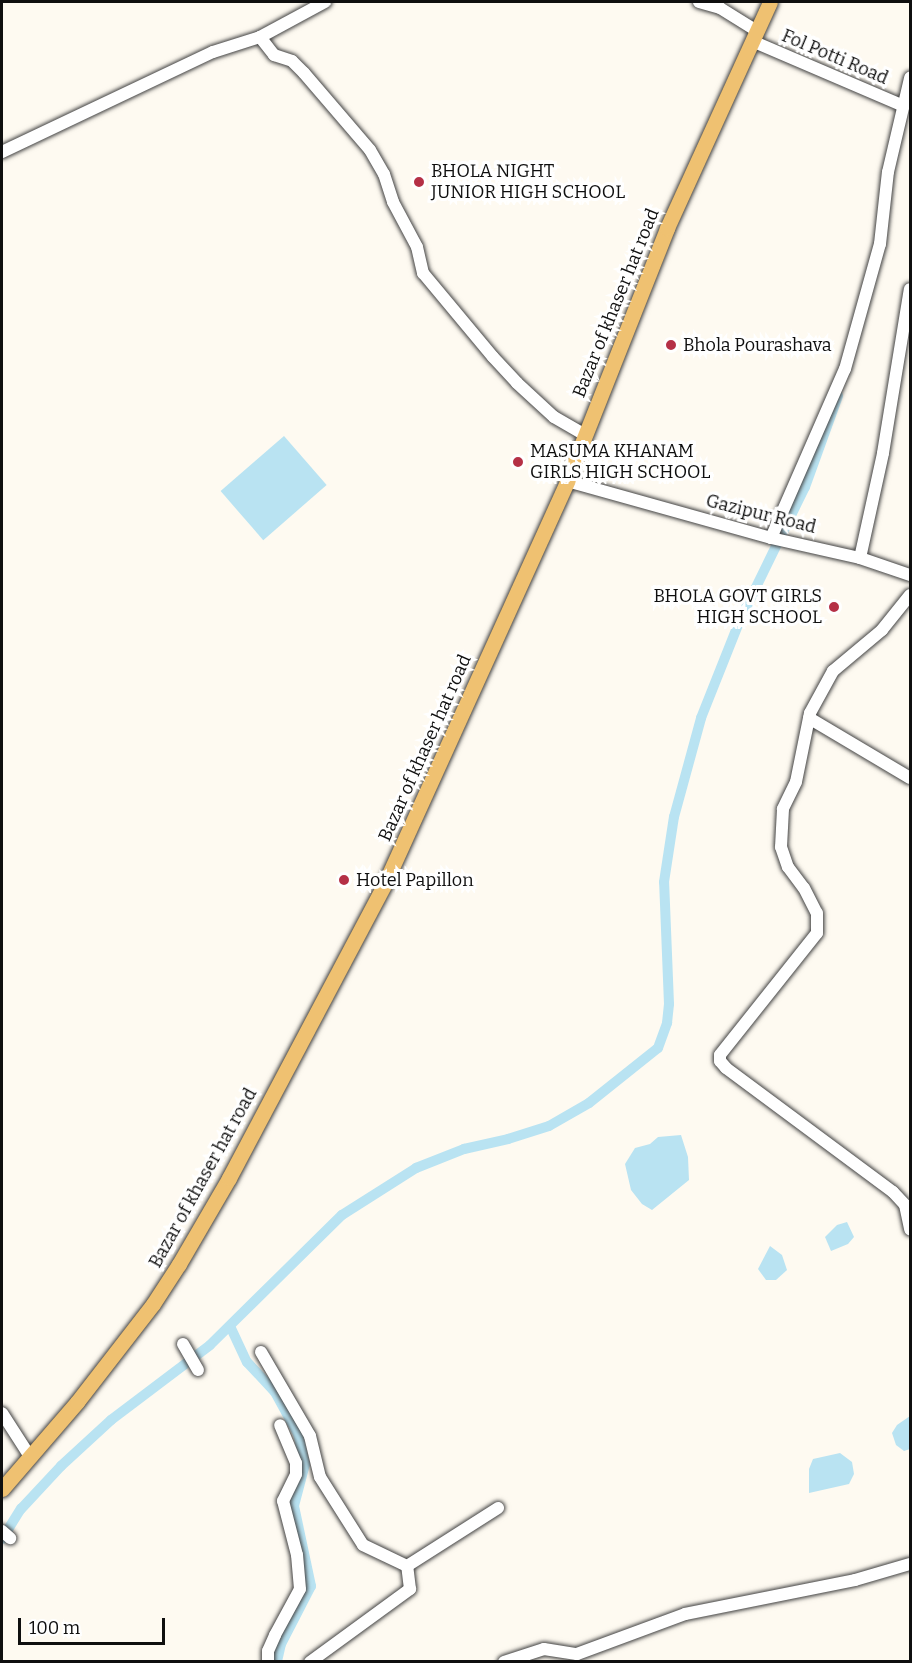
<!DOCTYPE html>
<html>
<head>
<meta charset="utf-8">
<style>
  body { margin:0 }
  #map { position:relative; width:912px; height:1663px; overflow:hidden; background:#fefaf1; font-family:Bitter,serif }
  div>[style] { position:absolute }
  .water>* { inset:0; background:#b9e3f2; transform-origin:0 0 }
  .canal>* { height:10px; margin:-5px; padding:0 5px; transform-origin:5px; border-radius:5px; background:#b9e3f2 }
  .roads { filter:drop-shadow(0 0 2px #424242) drop-shadow(0 0 2px #424242) }
  .minor>* { height:12px; margin:-6px; padding:0 6px; transform-origin:6px; border-radius:6px; background:#fff }
  .major>* { height:15px; margin:-7.5px; padding:0 7.5px; transform-origin:7.5px; border-radius:7.5px; background:#efc171 }
  .dots>* { width:16px; height:16px; translate:-50% -50%; box-sizing:border-box; border:3px solid #fff; border-radius:50% }
  span { translate:-50% -50%; white-space:nowrap; text-align:center; line-height:1.15; -webkit-text-stroke:6px #fff; paint-order:stroke }
  .street-label { font-size:18px; color:#0f0f0f }
  .poi-label { font-size:18px; color:#0f0f0f }
  .left { translate:0 -50%; text-align:left }
  .right { translate:-100% -50%; text-align:right }
  .frame { position:absolute; inset:0; border:3px solid #0f0f0f; pointer-events:none }
  .scale { position:absolute; left:18px; top:1618px; width:147px; height:27px; box-sizing:border-box; border:3px solid #0f0f0f; border-top:0; padding-left:8px; font-size:18px; line-height:21px; white-space:nowrap; color:#0f0f0f; -webkit-text-stroke:4px #fff; paint-order:stroke }
</style>
</head>
<body>
<div id="map">
  <div class="water">
    <i style="left:284px;top:436px;width:65px;height:84px;rotate:49deg"></i>
    <i style="clip-path:polygon(681px 1135px,688px 1157px,689px 1180px,652px 1210px,642px 1204px,631px 1190px,625px 1164px,635px 1148px,650px 1144px,658px 1137px)"></i>
    <i style="clip-path:polygon(847px 1222px,854px 1237px,848px 1244px,831px 1251px,825px 1237px,837px 1225px)"></i>
    <i style="clip-path:polygon(770px 1246px,782px 1255px,787px 1270px,776px 1280px,766px 1280px,758px 1269px)"></i>
    <i style="clip-path:polygon(910px 1416px,910px 1449px,904px 1451px,896px 1445px,892px 1433px,897px 1425px)"></i>
    <i style="clip-path:polygon(840px 1453px,852px 1462px,854px 1474px,849px 1484px,809px 1493px,809px 1469px,813px 1459px)"></i>
  </div>
  <div class="canal">
    <i style="left:230px;top:1326px;width:40px;rotate:65deg"></i>
    <i style="left:247px;top:1362px;width:41px;rotate:47deg"></i>
    <i style="left:275px;top:1392px;width:48px;rotate:61.3deg"></i>
    <i style="left:298px;top:1434px;width:31px;rotate:77deg"></i>
    <i style="left:305px;top:1464px;width:43px;rotate:104.7deg"></i>
    <i style="left:294px;top:1506px;width:82px;rotate:78deg"></i>
    <i style="left:311px;top:1586px;width:65px;rotate:117.3deg"></i>
    <i style="left:281px;top:1644px;width:18px;rotate:103deg"></i>
    <i style="left:2px;top:1539px;width:36px;rotate:-58deg"></i>
    <i style="left:21px;top:1509px;width:59px;rotate:-47.1deg"></i>
    <i style="left:61px;top:1466px;width:68px;rotate:-42.6deg"></i>
    <i style="left:111px;top:1420px;width:124px;rotate:-37.1deg"></i>
    <i style="left:210px;top:1345px;width:185px;rotate:-44.6deg"></i>
    <i style="left:342px;top:1215px;width:88px;rotate:-32.4deg"></i>
    <i style="left:416px;top:1168px;width:52px;rotate:-21.6deg"></i>
    <i style="left:464px;top:1149px;width:45px;rotate:-12.8deg"></i>
    <i style="left:508px;top:1139px;width:43px;rotate:-17.6deg"></i>
    <i style="left:549px;top:1126px;width:46px;rotate:-29.9deg"></i>
    <i style="left:589px;top:1103px;width:88px;rotate:-38.6deg"></i>
    <i style="left:658px;top:1048px;width:27px;rotate:-70deg"></i>
    <i style="left:667px;top:1023px;width:19px;rotate:-84deg"></i>
    <i style="left:669px;top:1004px;width:122px;rotate:-92.3deg"></i>
    <i style="left:664px;top:882px;width:66px;rotate:-81.3deg"></i>
    <i style="left:674px;top:817px;width:103px;rotate:-74.7deg"></i>
    <i style="left:701px;top:718px;width:105px;rotate:-68.3deg"></i>
    <i style="left:740px;top:620px;width:148px;rotate:-64deg"></i>
    <i style="left:805px;top:487px;width:97px;rotate:-70.1deg"></i>
  </div>
  <div class="roads">
    <div class="minor">
      <i style="left:699px;top:2px;width:22px;rotate:16deg"></i>
      <i style="left:720px;top:8px;width:44px;rotate:31.9deg"></i>
      <i style="left:260px;top:37px;width:23px;rotate:52deg"></i>
      <i style="left:274px;top:55px;width:19px;rotate:18deg"></i>
      <i style="left:292px;top:61px;width:17px;rotate:45deg"></i>
      <i style="left:304px;top:73px;width:101px;rotate:49.4deg"></i>
      <i style="left:370px;top:150px;width:28px;rotate:60deg"></i>
      <i style="left:384px;top:174px;width:29px;rotate:72deg"></i>
      <i style="left:393px;top:202px;width:51px;rotate:61.9deg"></i>
      <i style="left:417px;top:247px;width:27px;rotate:77deg"></i>
      <i style="left:423px;top:273px;width:109px;rotate:50.2deg"></i>
      <i style="left:493px;top:357px;width:35px;rotate:47deg"></i>
      <i style="left:517px;top:383px;width:50px;rotate:42.6deg"></i>
      <i style="left:554px;top:417px;width:34px;rotate:30deg"></i>
      <i style="left:752px;top:41px;width:165px;rotate:23.2deg"></i>
      <i style="left:2px;top:152px;width:233px;rotate:-25.4deg"></i>
      <i style="left:213px;top:52px;width:49px;rotate:-17.7deg"></i>
      <i style="left:260px;top:37px;width:74px;rotate:-28.3deg"></i>
      <i style="left:567px;top:481px;width:212px;rotate:15.6deg"></i>
      <i style="left:771px;top:538px;width:91px;rotate:12.7deg"></i>
      <i style="left:860px;top:558px;width:53px;rotate:18.8deg"></i>
      <i style="left:771px;top:538px;width:184px;rotate:-66.4deg"></i>
      <i style="left:845px;top:369px;width:130px;rotate:-74.4deg"></i>
      <i style="left:880px;top:244px;width:72px;rotate:-83.7deg"></i>
      <i style="left:888px;top:172px;width:97px;rotate:-76.8deg"></i>
      <i style="left:860px;top:558px;width:107px;rotate:-77.6deg"></i>
      <i style="left:883px;top:453px;width:166px;rotate:-80.7deg"></i>
      <i style="left:910px;top:595px;width:45px;rotate:128.7deg"></i>
      <i style="left:882px;top:630px;width:64px;rotate:140.1deg"></i>
      <i style="left:833px;top:671px;width:48px;rotate:118.7deg"></i>
      <i style="left:810px;top:713px;width:70px;rotate:101.5deg"></i>
      <i style="left:796px;top:782px;width:30px;rotate:116deg"></i>
      <i style="left:783px;top:809px;width:38px;rotate:93deg"></i>
      <i style="left:781px;top:847px;width:21px;rotate:71deg"></i>
      <i style="left:788px;top:867px;width:26px;rotate:53deg"></i>
      <i style="left:804px;top:888px;width:28px;rotate:63deg"></i>
      <i style="left:817px;top:913px;width:20px;rotate:90deg"></i>
      <i style="left:817px;top:933px;width:156px;rotate:128.5deg"></i>
      <i style="left:720px;top:1055px;width:6px;rotate:90deg"></i>
      <i style="left:720px;top:1061px;width:9px;rotate:49deg"></i>
      <i style="left:726px;top:1068px;width:208px;rotate:36.6deg"></i>
      <i style="left:893px;top:1192px;width:18px;rotate:47deg"></i>
      <i style="left:905px;top:1205px;width:25px;rotate:78deg"></i>
      <i style="left:809px;top:718px;width:117px;rotate:30.7deg"></i>
      <i style="left:183px;top:1344px;width:30px;rotate:60deg"></i>
      <i style="left:261px;top:1352px;width:97px;rotate:59.7deg"></i>
      <i style="left:310px;top:1436px;width:42px;rotate:76.3deg"></i>
      <i style="left:320px;top:1477px;width:80px;rotate:57.7deg"></i>
      <i style="left:363px;top:1545px;width:49px;rotate:25.5deg"></i>
      <i style="left:407px;top:1566px;width:108px;rotate:-32.5deg"></i>
      <i style="left:2px;top:1413px;width:50px;rotate:57.3deg"></i>
      <i style="left:2px;top:1531px;width:11px;rotate:41deg"></i>
      <i style="left:268px;top:1662px;width:11px;rotate:-90deg"></i>
      <i style="left:268px;top:1651px;width:17px;rotate:-66deg"></i>
      <i style="left:275px;top:1635px;width:52px;rotate:-61.5deg"></i>
      <i style="left:300px;top:1589px;width:34px;rotate:-95deg"></i>
      <i style="left:297px;top:1555px;width:56px;rotate:-104.5deg"></i>
      <i style="left:283px;top:1501px;width:30px;rotate:-64deg"></i>
      <i style="left:296px;top:1474px;width:11px;rotate:-90deg"></i>
      <i style="left:296px;top:1463px;width:41px;rotate:-112.8deg"></i>
      <i style="left:310px;top:1662px;width:124px;rotate:-36.1deg"></i>
      <i style="left:410px;top:1589px;width:23px;rotate:-97deg"></i>
      <i style="left:504px;top:1662px;width:42px;rotate:-18deg"></i>
      <i style="left:544px;top:1649px;width:33px;rotate:9deg"></i>
      <i style="left:577px;top:1654px;width:115px;rotate:-20.3deg"></i>
      <i style="left:685px;top:1614px;width:173px;rotate:-11.3deg"></i>
      <i style="left:855px;top:1580px;width:57px;rotate:-16.2deg"></i>
    </div>
    <div class="major">
      <i style="left:2px;top:1489px;width:115px;rotate:-49.2deg"></i>
      <i style="left:77px;top:1402px;width:124px;rotate:-52.2deg"></i>
      <i style="left:153px;top:1304px;width:48px;rotate:-57deg"></i>
      <i style="left:179px;top:1264px;width:99px;rotate:-59.8deg"></i>
      <i style="left:229px;top:1178px;width:334px;rotate:-62.1deg"></i>
      <i style="left:385px;top:883px;width:441px;rotate:-65.6deg"></i>
      <i style="left:567px;top:481px;width:272px;rotate:-68.4deg"></i>
      <i style="left:667px;top:228px;width:248px;rotate:-65.5deg"></i>
    </div>
  </div>
  <div class="dots">
    <i style="left:419px;top:182px;background:#b53046"></i>
    <i style="left:671px;top:345px;background:#b53046"></i>
    <i style="left:518px;top:462px;background:#b53046"></i>
    <i style="left:834px;top:607px;background:#b53046"></i>
    <i style="left:344px;top:880px;background:#b53046"></i>
  </div>
  <div class="street-label">
    <span style="left:835px;top:57px;rotate:23deg">Fol Potti Road</span>
    <span style="left:616px;top:303px;rotate:-68deg">Bazar of khaser hat road</span>
    <span style="left:761px;top:514px;rotate:14deg">Gazipur Road</span>
    <span style="left:425px;top:748px;rotate:-66deg">Bazar of khaser hat road</span>
    <span style="left:203px;top:1178px;rotate:-61deg">Bazar of khaser hat road</span>
  </div>
  <div class="poi-label">
    <span class="left" style="left:431px;top:182px">BHOLA NIGHT<br>JUNIOR HIGH SCHOOL</span>
    <span class="left" style="left:683px;top:345px">Bhola Pourashava</span>
    <span class="left" style="left:530px;top:462px">MASUMA KHANAM<br>GIRLS HIGH SCHOOL</span>
    <span class="right" style="left:822px;top:607px">BHOLA GOVT GIRLS<br>HIGH SCHOOL</span>
    <span class="left" style="left:356px;top:880px">Hotel Papillon</span>
  </div>
  <div class="frame"></div>
  <div class="scale">100 m</div>
</div>
</body>
</html>
